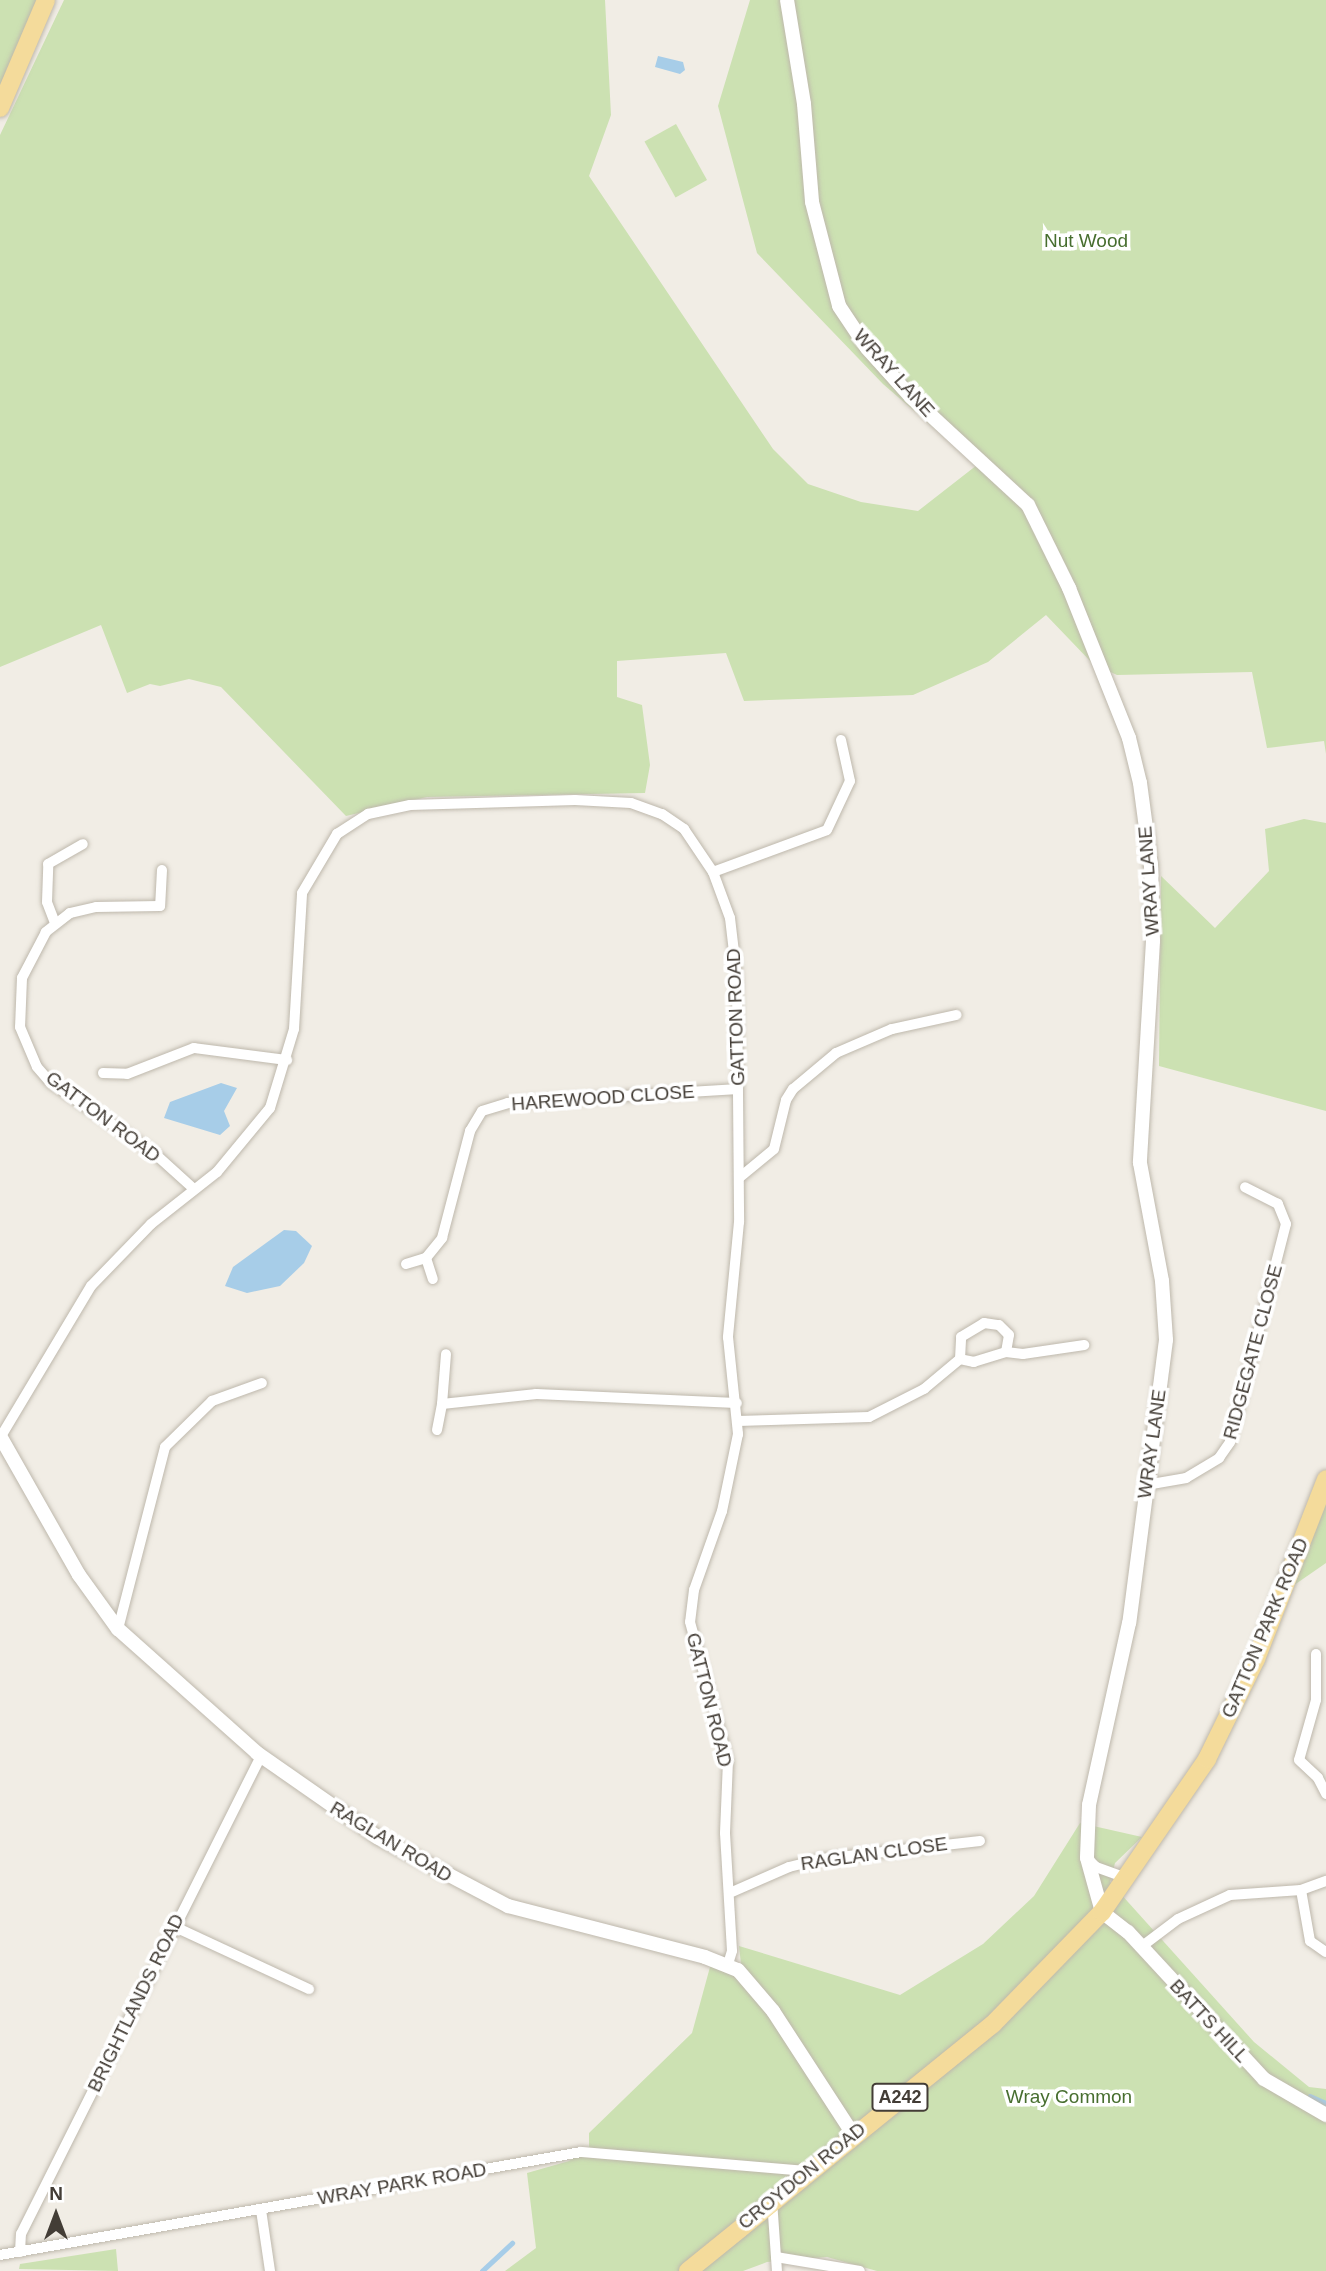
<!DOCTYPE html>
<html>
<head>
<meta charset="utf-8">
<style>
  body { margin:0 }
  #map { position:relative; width:1326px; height:2271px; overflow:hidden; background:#f1ede5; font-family:Helvetica,sans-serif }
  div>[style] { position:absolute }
  .green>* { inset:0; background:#cce1b2; transform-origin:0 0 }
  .water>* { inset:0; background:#a7cde8 }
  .stream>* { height:4.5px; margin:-2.25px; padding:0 2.25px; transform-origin:2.25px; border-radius:2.25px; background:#a7cde8 }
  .roads { filter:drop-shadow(0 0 2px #beb8ac) drop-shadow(0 0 2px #beb8ac) }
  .minor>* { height:10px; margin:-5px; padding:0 5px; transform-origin:5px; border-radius:5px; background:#fff }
  .tertiary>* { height:14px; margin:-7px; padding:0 7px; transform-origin:7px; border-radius:7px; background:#fff }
  .primary>* { height:18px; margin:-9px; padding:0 9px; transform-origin:9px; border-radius:9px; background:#f4db9b }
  span { translate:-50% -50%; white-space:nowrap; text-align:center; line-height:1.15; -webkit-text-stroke:7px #fff; paint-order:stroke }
  .shield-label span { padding:2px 5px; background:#fff; border:2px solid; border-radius:5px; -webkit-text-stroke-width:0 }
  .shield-label { font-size:18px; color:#433d36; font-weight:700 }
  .park-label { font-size:19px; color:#476e2f }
  .street-label { font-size:19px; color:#433d36 }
  .north { position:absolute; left:21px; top:2180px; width:70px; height:70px; -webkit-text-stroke:5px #fff; paint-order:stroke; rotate:0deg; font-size:19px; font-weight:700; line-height:28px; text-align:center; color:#433d36 }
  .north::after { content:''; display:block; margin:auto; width:24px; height:32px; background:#433d36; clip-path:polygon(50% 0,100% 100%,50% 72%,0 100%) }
</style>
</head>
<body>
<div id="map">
  <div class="green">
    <i style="clip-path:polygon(0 0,46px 0,0 108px)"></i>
    <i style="clip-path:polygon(64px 0,605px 0,611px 115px,589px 176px,773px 449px,808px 484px,861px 502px,918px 511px,977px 465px,883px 384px,757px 253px,718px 106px,750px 0,1326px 0,1326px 754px,1324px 741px,1267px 748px,1252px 672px,1117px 675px,1093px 664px,1046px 615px,988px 662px,913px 695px,744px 701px,726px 653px,617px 661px,617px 697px,642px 705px,650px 765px,645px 793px,427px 797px,346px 816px,221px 687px,189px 679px,160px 686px,150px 684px,127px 693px,101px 625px,0 667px,0 135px)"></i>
    <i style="left:676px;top:124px;width:64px;height:36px;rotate:61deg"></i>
    <i style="clip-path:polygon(1304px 819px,1326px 823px,1326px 1111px,1159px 1066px,1161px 876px,1215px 928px,1269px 871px,1265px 829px)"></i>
    <i style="clip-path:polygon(1326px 1489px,1326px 1563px,1287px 1590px)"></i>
    <i style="clip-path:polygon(1080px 1823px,1142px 1837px,1115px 1863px,1110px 1882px,1254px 2042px,1309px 2087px,1326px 2089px,1326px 2271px,877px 2271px,827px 2257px,767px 2262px,743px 2271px,505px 2271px,536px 2248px,527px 2173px,569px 2161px,589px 2147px,589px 2133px,692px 2033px,710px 1967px,741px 1964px,739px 1946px,900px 1995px,983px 1944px,1034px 1896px)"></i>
    <i style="clip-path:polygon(116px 2249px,118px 2271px,19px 2269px,20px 2264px)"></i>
  </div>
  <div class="water">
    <i style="clip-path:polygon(658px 56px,683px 62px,685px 70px,680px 74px,655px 67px)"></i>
    <i style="clip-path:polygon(221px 1083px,237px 1088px,224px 1111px,230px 1126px,220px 1135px,164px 1118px,170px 1102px)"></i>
    <i style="clip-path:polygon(284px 1230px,296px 1231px,312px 1246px,304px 1263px,280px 1286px,247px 1293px,225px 1286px,233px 1267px)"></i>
  </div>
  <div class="stream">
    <i style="left:1310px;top:2096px;width:17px;rotate:24deg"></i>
    <i style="left:482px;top:2271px;width:41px;rotate:-43deg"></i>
  </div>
  <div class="roads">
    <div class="minor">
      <i style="left:162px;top:870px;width:36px;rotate:93deg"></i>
      <i style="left:160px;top:906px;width:64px;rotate:179.1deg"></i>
      <i style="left:96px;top:907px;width:27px;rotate:167deg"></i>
      <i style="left:70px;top:913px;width:31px;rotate:142deg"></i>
      <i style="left:46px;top:932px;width:52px;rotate:117.6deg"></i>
      <i style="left:22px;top:978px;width:49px;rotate:92.3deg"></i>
      <i style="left:20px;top:1027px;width:43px;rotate:67deg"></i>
      <i style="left:37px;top:1067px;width:21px;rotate:49deg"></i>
      <i style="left:51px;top:1083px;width:123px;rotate:34.1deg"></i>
      <i style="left:153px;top:1152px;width:55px;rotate:42.1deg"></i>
      <i style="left:713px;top:872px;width:121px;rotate:-20.2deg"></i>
      <i style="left:827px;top:830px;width:54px;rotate:-64.9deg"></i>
      <i style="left:850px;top:781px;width:42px;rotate:-102.4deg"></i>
      <i style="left:55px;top:923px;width:22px;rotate:-111deg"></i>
      <i style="left:47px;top:902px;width:38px;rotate:-88deg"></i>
      <i style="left:48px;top:864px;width:40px;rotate:-29.7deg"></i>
      <i style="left:103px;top:1073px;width:24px;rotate:2deg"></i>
      <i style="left:127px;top:1074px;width:72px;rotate:-21.2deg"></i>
      <i style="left:194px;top:1048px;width:94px;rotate:7.4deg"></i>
      <i style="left:739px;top:1178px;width:45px;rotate:-39.6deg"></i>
      <i style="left:774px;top:1149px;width:50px;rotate:-76.2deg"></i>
      <i style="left:786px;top:1100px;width:13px;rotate:-58deg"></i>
      <i style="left:793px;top:1089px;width:56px;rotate:-39.9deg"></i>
      <i style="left:836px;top:1053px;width:61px;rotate:-23.2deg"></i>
      <i style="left:892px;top:1029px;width:66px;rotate:-12.3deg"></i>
      <i style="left:426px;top:1258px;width:22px;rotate:72deg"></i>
      <i style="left:406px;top:1264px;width:21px;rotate:-17deg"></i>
      <i style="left:426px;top:1258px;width:26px;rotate:-51deg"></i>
      <i style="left:442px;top:1238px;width:111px;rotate:-75.3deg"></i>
      <i style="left:470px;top:1131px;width:23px;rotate:-59deg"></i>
      <i style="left:482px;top:1111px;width:27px;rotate:-17deg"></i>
      <i style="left:508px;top:1103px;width:230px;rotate:-3.5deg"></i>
      <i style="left:984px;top:1323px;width:15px;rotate:8deg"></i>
      <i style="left:999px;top:1325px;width:14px;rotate:45deg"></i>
      <i style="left:1009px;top:1335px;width:17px;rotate:100deg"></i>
      <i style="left:1006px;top:1352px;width:34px;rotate:163deg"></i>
      <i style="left:974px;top:1362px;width:14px;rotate:-168deg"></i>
      <i style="left:960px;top:1359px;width:22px;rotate:-87deg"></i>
      <i style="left:961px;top:1337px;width:27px;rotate:-31deg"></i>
      <i style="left:1006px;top:1352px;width:17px;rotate:7deg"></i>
      <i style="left:1023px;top:1354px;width:62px;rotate:-8.4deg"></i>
      <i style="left:442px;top:1404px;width:50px;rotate:-85.4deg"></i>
      <i style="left:738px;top:1421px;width:131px;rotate:-1.7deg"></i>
      <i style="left:869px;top:1417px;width:62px;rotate:-27deg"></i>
      <i style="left:924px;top:1389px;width:47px;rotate:-39.8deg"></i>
      <i style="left:437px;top:1430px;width:26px;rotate:-79deg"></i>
      <i style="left:442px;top:1404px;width:95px;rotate:-6.1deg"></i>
      <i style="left:536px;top:1394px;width:201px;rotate:2.6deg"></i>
      <i style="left:0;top:1438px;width:177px;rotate:-59.1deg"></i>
      <i style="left:91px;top:1286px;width:86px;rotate:-45.9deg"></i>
      <i style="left:151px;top:1224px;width:84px;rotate:-38.2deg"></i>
      <i style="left:217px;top:1172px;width:83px;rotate:-50.4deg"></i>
      <i style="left:270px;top:1108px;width:83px;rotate:-73.1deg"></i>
      <i style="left:294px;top:1029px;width:136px;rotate:-86.6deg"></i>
      <i style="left:302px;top:893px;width:69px;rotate:-59.3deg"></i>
      <i style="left:337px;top:834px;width:37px;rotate:-33deg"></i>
      <i style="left:368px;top:814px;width:43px;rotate:-12.1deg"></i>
      <i style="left:410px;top:805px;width:165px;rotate:-1.7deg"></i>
      <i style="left:575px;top:800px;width:56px;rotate:3.1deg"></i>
      <i style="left:631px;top:803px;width:33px;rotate:20deg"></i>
      <i style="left:662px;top:814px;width:27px;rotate:34deg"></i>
      <i style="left:684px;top:829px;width:52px;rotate:56deg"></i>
      <i style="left:713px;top:872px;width:49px;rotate:69.7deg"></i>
      <i style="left:730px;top:918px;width:60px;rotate:83.3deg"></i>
      <i style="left:737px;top:978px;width:244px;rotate:89.5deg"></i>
      <i style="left:739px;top:1222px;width:116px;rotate:95.5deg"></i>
      <i style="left:728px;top:1337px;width:98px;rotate:84.1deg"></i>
      <i style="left:738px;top:1434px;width:79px;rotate:101.7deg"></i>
      <i style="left:722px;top:1511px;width:84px;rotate:109.5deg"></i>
      <i style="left:694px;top:1590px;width:32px;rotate:97deg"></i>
      <i style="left:690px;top:1622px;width:144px;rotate:74.7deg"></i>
      <i style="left:728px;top:1761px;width:72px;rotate:92.4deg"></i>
      <i style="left:725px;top:1833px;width:118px;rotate:86.6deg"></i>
      <i style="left:732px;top:1951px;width:14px;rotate:107deg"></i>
      <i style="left:1146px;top:1485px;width:41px;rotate:-9.9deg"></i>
      <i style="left:1186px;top:1478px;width:39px;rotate:-31deg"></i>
      <i style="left:1219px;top:1458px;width:19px;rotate:-55deg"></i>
      <i style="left:1230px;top:1442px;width:225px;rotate:-75.6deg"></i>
      <i style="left:1286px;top:1224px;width:22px;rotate:-112deg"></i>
      <i style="left:1278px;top:1204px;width:37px;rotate:-153deg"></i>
      <i style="left:118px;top:1629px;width:188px;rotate:-75.5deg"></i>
      <i style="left:165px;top:1447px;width:66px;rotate:-44.4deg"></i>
      <i style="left:212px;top:1401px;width:53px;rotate:-19.8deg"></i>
      <i style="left:1316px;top:1654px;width:46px;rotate:90deg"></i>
      <i style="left:1316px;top:1700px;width:62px;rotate:105.8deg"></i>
      <i style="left:1299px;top:1760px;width:26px;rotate:43deg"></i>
      <i style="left:1318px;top:1778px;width:18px;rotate:63deg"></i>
      <i style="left:1089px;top:1860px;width:10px;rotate:45deg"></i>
      <i style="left:1096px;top:1867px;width:33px;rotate:20deg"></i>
      <i style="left:1301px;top:1890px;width:52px;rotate:80deg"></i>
      <i style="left:1310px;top:1941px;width:19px;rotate:35deg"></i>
      <i style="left:732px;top:1892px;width:62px;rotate:-23.7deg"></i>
      <i style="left:789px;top:1867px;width:34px;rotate:-14deg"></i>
      <i style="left:822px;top:1859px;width:159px;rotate:-6.5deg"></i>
      <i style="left:173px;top:1926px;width:150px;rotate:24.9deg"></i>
      <i style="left:1141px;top:1947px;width:46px;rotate:-37.1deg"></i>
      <i style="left:1178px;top:1919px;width:57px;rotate:-24.8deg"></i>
      <i style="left:1230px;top:1895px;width:71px;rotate:-4deg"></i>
      <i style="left:1301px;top:1890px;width:27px;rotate:-20deg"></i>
      <i style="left:772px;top:2200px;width:71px;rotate:86deg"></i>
      <i style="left:261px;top:2210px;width:62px;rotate:81.6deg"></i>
      <i style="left:20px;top:2252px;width:18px;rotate:-87deg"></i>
      <i style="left:21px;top:2234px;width:535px;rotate:-63.34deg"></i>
      <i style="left:0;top:2255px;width:590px;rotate:-10.05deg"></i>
      <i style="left:581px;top:2152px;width:227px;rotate:4.8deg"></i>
      <i style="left:776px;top:2257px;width:85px;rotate:9.5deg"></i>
    </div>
    <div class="tertiary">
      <i style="left:787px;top:0;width:105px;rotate:80.7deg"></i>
      <i style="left:804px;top:104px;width:98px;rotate:85.3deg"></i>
      <i style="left:812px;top:202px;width:107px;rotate:75.4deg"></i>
      <i style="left:839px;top:306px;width:50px;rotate:56.3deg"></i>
      <i style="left:867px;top:348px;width:66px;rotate:48.1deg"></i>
      <i style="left:911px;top:397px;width:159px;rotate:42.7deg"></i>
      <i style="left:1028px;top:505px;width:93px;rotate:63.7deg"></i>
      <i style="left:1069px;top:588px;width:162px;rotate:68.2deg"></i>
      <i style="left:1129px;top:738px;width:46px;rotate:76.3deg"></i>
      <i style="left:1140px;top:783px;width:83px;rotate:82.4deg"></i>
      <i style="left:1151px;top:865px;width:76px;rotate:88.5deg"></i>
      <i style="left:1153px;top:941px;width:222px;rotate:93.4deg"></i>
      <i style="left:1140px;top:1163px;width:120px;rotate:79.4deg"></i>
      <i style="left:1162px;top:1281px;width:59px;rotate:86.1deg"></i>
      <i style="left:1166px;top:1340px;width:285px;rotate:97.4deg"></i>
      <i style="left:1129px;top:1623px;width:186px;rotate:102.4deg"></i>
      <i style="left:1089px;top:1805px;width:53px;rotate:92.2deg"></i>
      <i style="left:1087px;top:1858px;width:56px;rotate:74.5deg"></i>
      <i style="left:1102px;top:1912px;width:33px;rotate:38deg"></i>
      <i style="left:1128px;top:1932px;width:200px;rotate:47.2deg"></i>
      <i style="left:1264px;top:2079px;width:72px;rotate:30.1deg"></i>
      <i style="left:0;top:1436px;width:160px;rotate:60.4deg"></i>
      <i style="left:79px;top:1575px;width:67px;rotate:54.2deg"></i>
      <i style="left:118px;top:1629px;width:186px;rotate:41.7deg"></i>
      <i style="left:257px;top:1753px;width:149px;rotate:34.9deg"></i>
      <i style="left:379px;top:1838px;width:146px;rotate:27.8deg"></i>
      <i style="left:508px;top:1906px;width:203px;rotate:14.5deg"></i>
      <i style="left:705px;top:1957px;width:35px;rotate:22deg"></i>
      <i style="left:738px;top:1970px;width:54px;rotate:49.5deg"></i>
      <i style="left:773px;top:2011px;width:147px;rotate:57deg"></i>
    </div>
    <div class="primary">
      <i style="left:0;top:108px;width:117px;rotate:-66.9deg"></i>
      <i style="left:688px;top:2271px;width:392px;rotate:-39deg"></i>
      <i style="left:993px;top:2024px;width:156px;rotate:-45.8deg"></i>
      <i style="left:1102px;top:1912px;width:186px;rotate:-55.5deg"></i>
      <i style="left:1207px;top:1759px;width:111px;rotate:-63.9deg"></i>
      <i style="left:1256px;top:1659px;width:193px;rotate:-68.7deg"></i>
    </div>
  </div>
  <div class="shield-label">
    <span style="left:900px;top:2097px">A242</span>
  </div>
  <div class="park-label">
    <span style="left:1086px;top:241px">Nut Wood</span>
    <span style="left:1069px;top:2097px">Wray Common</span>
  </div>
  <div class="street-label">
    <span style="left:894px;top:373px;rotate:48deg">WRAY LANE</span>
    <span style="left:1149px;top:881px;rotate:-94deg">WRAY LANE</span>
    <span style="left:736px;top:1017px;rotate:-92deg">GATTON ROAD</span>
    <span style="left:603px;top:1098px;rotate:-4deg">HAREWOOD CLOSE</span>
    <span style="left:103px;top:1117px;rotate:37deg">GATTON ROAD</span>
    <span style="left:1253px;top:1352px;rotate:-75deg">RIDGEGATE CLOSE</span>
    <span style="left:1152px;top:1444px;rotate:-82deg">WRAY LANE</span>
    <span style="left:1265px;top:1628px;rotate:-67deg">GATTON PARK ROAD</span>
    <span style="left:709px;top:1700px;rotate:76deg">GATTON ROAD</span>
    <span style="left:391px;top:1842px;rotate:31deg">RAGLAN ROAD</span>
    <span style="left:874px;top:1854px;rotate:-8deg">RAGLAN CLOSE</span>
    <span style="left:136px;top:2003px;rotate:-64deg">BRIGHTLANDS ROAD</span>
    <span style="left:1209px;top:2021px;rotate:47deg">BATTS HILL</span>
    <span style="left:802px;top:2176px;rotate:-39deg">CROYDON ROAD</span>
    <span style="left:402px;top:2184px;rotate:-10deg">WRAY PARK ROAD</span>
  </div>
  <div class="north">N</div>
</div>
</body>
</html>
